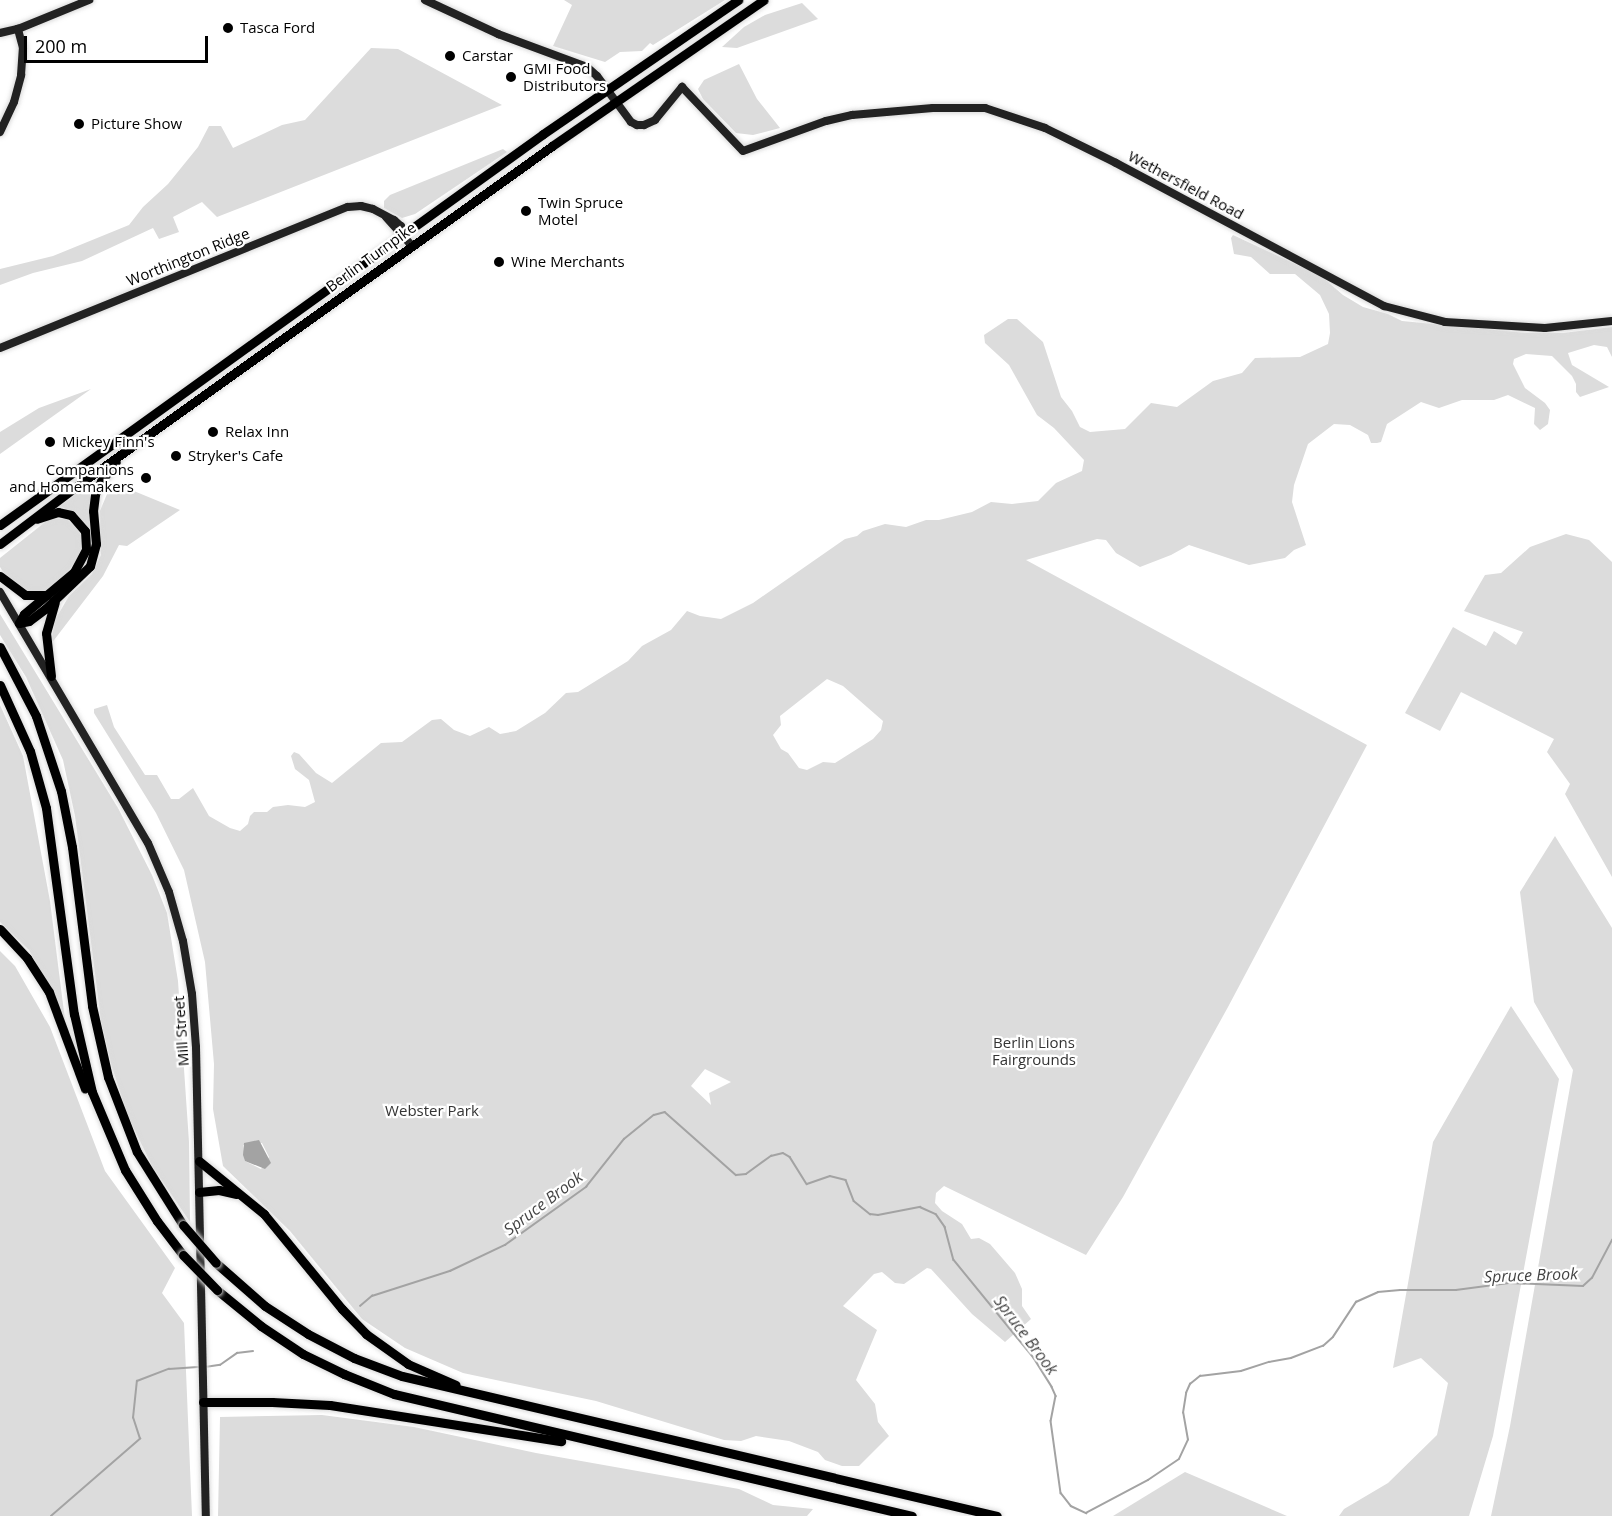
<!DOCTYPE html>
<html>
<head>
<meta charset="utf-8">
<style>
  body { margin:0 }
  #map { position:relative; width:1612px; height:1516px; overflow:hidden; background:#fff; font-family:"Open Sans",sans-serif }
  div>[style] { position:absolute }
  .green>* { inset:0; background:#dcdcdc }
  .water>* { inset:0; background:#a3a3a3 }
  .stream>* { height:1.5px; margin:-0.75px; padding:0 0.75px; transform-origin:0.75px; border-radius:0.75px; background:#a3a3a3 }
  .roads { filter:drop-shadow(0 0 2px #dbdbdb) drop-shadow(0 0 2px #dbdbdb) }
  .secondary>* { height:8px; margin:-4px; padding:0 4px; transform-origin:4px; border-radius:4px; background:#222 }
  .highway>* { height:9px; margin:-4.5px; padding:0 4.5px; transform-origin:4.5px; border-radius:4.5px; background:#000 }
  .bridges { filter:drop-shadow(0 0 2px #dbdbdb) drop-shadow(0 0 2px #dbdbdb) }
  .highway-bridge>* { height:9px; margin:-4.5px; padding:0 4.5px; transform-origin:4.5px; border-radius:4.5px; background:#000 }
  .dots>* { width:16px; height:16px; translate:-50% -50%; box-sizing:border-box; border:3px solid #fff; border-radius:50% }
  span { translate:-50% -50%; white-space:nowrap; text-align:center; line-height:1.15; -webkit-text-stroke:4.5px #fff; paint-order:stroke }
  .poi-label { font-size:15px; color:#000 }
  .left { translate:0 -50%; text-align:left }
  .right { translate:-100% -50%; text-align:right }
  .street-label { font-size:15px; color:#000 }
  .park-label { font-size:15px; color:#333 }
  .water-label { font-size:16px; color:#444; font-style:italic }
  .scale { position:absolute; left:24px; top:36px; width:184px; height:27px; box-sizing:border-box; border:3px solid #000; border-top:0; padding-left:8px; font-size:18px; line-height:21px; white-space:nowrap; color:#000; -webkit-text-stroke:4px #fff; paint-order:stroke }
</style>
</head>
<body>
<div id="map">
  <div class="green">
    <i style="clip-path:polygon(564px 0,725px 0,653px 45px,650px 43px,642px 51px,620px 52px,605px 62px,553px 46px,572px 5px)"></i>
    <i style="clip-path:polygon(802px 3px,818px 19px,737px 48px,722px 47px,744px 27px,765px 15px)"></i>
    <i style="clip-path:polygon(371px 48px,398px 49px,502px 105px,217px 217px,202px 202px,173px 217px,179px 232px,159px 239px,153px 228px,82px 261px,33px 273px,0 285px,0 269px,53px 256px,129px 225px,143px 207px,168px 184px,198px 147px,209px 126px,221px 126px,233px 148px,282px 125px,305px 120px)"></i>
    <i style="clip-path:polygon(739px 64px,757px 99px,780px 128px,753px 135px,736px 133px,703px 99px,698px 89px,704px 80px)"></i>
    <i style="clip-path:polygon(503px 149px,507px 152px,415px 214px,402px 218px,384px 208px,384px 201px,390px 195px)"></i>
    <i style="clip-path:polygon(evenodd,1233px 235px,1321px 276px,1343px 295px,1363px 307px,1388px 314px,1402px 321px,1527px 333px,1563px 333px,1612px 327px,1612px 357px,1607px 347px,1594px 345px,1568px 353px,1572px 365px,1609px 387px,1580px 397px,1576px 392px,1576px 384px,1572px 376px,1552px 356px,1526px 354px,1514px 359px,1513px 364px,1525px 388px,1545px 403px,1550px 410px,1548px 424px,1540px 430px,1534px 424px,1535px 408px,1508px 395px,1494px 400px,1462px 400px,1439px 408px,1421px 402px,1387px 424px,1381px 442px,1377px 443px,1371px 443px,1368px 435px,1350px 425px,1334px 424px,1308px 444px,1294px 485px,1292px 502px,1306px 545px,1294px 550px,1285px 558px,1249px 565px,1189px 545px,1171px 555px,1140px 567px,1116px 553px,1106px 540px,1097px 539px,1026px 560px,1367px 745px,1228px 1007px,1123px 1197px,1086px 1255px,944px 1186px,936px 1193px,935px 1203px,942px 1211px,962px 1224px,971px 1239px,979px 1238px,990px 1244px,1015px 1273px,1022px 1289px,1022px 1306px,1031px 1319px,1005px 1342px,972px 1314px,931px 1269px,927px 1268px,904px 1284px,895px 1283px,882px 1272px,874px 1274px,843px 1306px,877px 1330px,856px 1380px,875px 1404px,878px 1422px,889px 1436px,859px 1466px,842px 1466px,825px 1460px,818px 1452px,789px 1441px,756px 1436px,741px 1441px,724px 1440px,596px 1401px,463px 1373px,405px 1348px,362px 1319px,290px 1231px,223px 1166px,213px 1109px,214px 1064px,205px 962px,184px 870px,156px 813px,94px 713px,94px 709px,107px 705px,114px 727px,145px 775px,157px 775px,171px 799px,179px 799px,193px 788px,209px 816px,230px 828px,240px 831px,248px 824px,250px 816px,254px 812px,267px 812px,273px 807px,288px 805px,305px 807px,315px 802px,309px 780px,295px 769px,291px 756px,294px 752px,299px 754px,316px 773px,332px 783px,381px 743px,402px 742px,432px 720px,441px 719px,454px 730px,470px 736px,489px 727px,500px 734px,516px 731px,545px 713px,566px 693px,578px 692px,628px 661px,642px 646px,671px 630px,687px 611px,700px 616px,721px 619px,753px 603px,845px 539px,857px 536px,863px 531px,885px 524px,906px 527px,926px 520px,939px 520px,972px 512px,991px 502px,1012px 504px,1038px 501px,1056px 483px,1082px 471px,1084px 460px,1054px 428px,1037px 415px,1009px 365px,985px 343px,984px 335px,1008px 319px,1017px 319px,1043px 342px,1061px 397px,1072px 411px,1080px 427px,1090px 432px,1125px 429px,1151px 403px,1177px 407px,1213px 381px,1242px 373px,1255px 358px,1300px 357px,1328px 344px,1330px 333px,1329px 314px,1320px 295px,1295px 274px,1270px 274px,1251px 257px,1234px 254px,1231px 238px,1233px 235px,827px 679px,843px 686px,883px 721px,881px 730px,873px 739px,835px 763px,823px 762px,807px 770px,799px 768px,788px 753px,781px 749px,773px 735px,781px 725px,780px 716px,827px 679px,1233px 235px,705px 1069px,731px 1082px,709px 1093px,711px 1105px,691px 1086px,705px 1069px,1233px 235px,262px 1143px,269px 1157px,261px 1169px,245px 1161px,243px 1145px,262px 1143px)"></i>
    <i style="clip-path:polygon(91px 389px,0 454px,0 432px,39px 408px)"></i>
    <i style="clip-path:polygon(98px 478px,90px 495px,91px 527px,87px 528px,78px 515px,60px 506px)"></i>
    <i style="clip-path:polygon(112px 482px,180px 510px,127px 546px,119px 545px,103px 576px,51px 644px,55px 620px,69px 596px,92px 574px,101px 555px,100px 511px)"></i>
    <i style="clip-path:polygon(49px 519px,66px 519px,75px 526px,81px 535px,81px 554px,63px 578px,46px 591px,28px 593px,8px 579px,0 567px,0 558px)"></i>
    <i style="clip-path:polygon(1566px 534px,1589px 540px,1612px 562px,1612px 877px,1565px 794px,1570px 784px,1547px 752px,1554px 739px,1461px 692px,1440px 731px,1405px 713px,1453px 627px,1486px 646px,1494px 631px,1516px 645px,1523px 632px,1464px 611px,1485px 575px,1501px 573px,1530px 547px)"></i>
    <i style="clip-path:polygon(0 614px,118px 808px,152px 875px,167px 913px,178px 981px,189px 1142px,190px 1222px,152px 1166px,128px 1116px,112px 1067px,101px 1021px,75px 816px,63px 760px,26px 677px,0 635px)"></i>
    <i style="clip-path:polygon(0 705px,23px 756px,50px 901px,66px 1028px,55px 997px,29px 950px,0 922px)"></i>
    <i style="clip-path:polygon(1555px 836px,1612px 928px,1612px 1516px,1491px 1516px,1510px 1426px,1573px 1070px,1534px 1002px,1520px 892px)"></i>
    <i style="clip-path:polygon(0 951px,15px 966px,50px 1027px,105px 1171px,175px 1268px,162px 1293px,184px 1323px,192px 1516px,0 1516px)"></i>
    <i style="clip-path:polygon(1511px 1006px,1559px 1079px,1493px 1436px,1469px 1516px,1339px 1516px,1344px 1509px,1388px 1483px,1437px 1435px,1448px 1383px,1421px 1358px,1393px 1368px,1433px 1142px)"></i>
    <i style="clip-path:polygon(322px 1415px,414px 1427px,536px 1453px,739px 1489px,773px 1505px,813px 1509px,807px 1516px,218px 1516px,220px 1417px)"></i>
    <i style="clip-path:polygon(1185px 1472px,1287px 1516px,1113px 1516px)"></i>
  </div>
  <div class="water">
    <i style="clip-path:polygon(259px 1140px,271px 1163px,265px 1169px,245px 1161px,243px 1155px,244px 1143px)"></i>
  </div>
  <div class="stream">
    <i style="left:360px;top:1306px;width:16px;rotate:-40deg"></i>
    <i style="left:372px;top:1296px;width:82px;rotate:-17.8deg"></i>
    <i style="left:450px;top:1271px;width:61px;rotate:-25.3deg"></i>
    <i style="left:505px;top:1245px;width:100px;rotate:-35.6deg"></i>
    <i style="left:586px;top:1187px;width:61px;rotate:-51.6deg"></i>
    <i style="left:624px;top:1139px;width:38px;rotate:-39deg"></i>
    <i style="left:654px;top:1115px;width:11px;rotate:-15deg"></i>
    <i style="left:665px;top:1112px;width:95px;rotate:41.6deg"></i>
    <i style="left:736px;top:1175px;width:10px;rotate:-6deg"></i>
    <i style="left:746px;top:1174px;width:31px;rotate:-36deg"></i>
    <i style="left:771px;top:1156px;width:12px;rotate:-14deg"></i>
    <i style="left:783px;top:1153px;width:8px;rotate:30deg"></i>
    <i style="left:790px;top:1157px;width:32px;rotate:58deg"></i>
    <i style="left:807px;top:1184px;width:24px;rotate:-19deg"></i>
    <i style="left:830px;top:1176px;width:16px;rotate:14deg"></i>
    <i style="left:846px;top:1180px;width:22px;rotate:69deg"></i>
    <i style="left:854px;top:1201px;width:21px;rotate:39deg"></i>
    <i style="left:870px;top:1214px;width:8px;rotate:7deg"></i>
    <i style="left:878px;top:1215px;width:43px;rotate:-10.8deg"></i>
    <i style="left:920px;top:1207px;width:17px;rotate:24deg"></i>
    <i style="left:936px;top:1214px;width:16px;rotate:55deg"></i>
    <i style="left:945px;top:1227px;width:34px;rotate:75deg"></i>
    <i style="left:954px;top:1260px;width:127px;rotate:50.8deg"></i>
    <i style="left:1034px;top:1358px;width:34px;rotate:58deg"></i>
    <i style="left:1052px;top:1387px;width:10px;rotate:66deg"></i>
    <i style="left:1056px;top:1396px;width:25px;rotate:101deg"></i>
    <i style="left:1051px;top:1421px;width:73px;rotate:82.1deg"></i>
    <i style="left:1061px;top:1493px;width:16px;rotate:52deg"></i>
    <i style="left:1071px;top:1506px;width:17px;rotate:25deg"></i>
    <i style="left:1086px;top:1513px;width:70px;rotate:-28deg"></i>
    <i style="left:1148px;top:1480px;width:37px;rotate:-34deg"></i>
    <i style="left:1179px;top:1459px;width:21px;rotate:-65deg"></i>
    <i style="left:1188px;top:1440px;width:27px;rotate:-100deg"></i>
    <i style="left:1183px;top:1413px;width:20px;rotate:-81deg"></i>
    <i style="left:1186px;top:1393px;width:10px;rotate:-66deg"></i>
    <i style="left:1190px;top:1384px;width:13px;rotate:-39deg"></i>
    <i style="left:1200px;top:1376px;width:41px;rotate:-7deg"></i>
    <i style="left:1241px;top:1371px;width:29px;rotate:-18deg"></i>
    <i style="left:1269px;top:1362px;width:22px;rotate:-10deg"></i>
    <i style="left:1291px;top:1358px;width:34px;rotate:-21deg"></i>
    <i style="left:1323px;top:1346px;width:13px;rotate:-42deg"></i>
    <i style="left:1333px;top:1337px;width:42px;rotate:-56.7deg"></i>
    <i style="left:1356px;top:1302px;width:24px;rotate:-24deg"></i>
    <i style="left:1378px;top:1292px;width:22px;rotate:-5deg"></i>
    <i style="left:1400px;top:1290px;width:56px"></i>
    <i style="left:1456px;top:1290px;width:53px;rotate:-7.5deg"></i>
    <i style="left:1509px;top:1283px;width:74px;rotate:2.3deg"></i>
    <i style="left:1583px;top:1286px;width:12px;rotate:-42deg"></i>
    <i style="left:1592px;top:1278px;width:43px;rotate:-62.2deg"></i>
    <i style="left:205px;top:1367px;width:15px;rotate:-8deg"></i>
    <i style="left:220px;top:1365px;width:21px;rotate:-35deg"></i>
    <i style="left:237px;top:1353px;width:16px;rotate:-7deg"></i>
    <i style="left:51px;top:1516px;width:118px;rotate:-40.9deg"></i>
    <i style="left:140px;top:1439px;width:22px;rotate:-108deg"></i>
    <i style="left:133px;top:1418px;width:37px;rotate:-84deg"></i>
    <i style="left:137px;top:1381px;width:34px;rotate:-21deg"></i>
    <i style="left:169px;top:1369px;width:32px;rotate:-4deg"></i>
  </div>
  <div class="roads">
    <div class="secondary">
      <i style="left:425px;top:0;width:81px;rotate:25deg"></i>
      <i style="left:498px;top:34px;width:95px;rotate:20.3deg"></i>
      <i style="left:587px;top:67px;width:13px;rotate:42deg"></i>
      <i style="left:597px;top:76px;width:57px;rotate:53.5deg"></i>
      <i style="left:631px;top:122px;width:7px;rotate:27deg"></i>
      <i style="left:637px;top:125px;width:7px"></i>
      <i style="left:644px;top:125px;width:12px;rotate:-24deg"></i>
      <i style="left:655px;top:120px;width:43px;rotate:-50.7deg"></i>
      <i style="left:682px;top:87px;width:88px;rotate:46.4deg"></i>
      <i style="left:743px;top:151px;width:88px;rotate:-19.9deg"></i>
      <i style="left:826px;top:121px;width:27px;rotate:-13deg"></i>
      <i style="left:852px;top:115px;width:81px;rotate:-4.9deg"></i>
      <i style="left:933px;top:108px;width:52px"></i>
      <i style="left:985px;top:108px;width:63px;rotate:18.4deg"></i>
      <i style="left:1045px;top:128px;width:79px;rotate:26.2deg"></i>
      <i style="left:1116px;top:163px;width:304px;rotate:28.1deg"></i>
      <i style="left:1384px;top:306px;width:63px;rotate:14.7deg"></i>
      <i style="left:1445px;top:322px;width:100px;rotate:3.4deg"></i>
      <i style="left:1545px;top:328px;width:67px;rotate:-6deg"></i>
      <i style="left:0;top:33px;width:18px;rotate:-13deg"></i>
      <i style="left:18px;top:29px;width:77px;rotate:-22.2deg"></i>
      <i style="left:0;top:132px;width:33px;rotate:-65deg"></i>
      <i style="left:14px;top:102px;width:28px;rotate:-75deg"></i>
      <i style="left:21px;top:75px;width:27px;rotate:-86deg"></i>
      <i style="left:23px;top:48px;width:20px;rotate:-105deg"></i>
      <i style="left:386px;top:217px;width:39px;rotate:48deg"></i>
      <i style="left:0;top:348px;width:375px;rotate:-22.1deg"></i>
      <i style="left:348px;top:207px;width:13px;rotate:-4deg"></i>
      <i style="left:361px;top:206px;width:12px;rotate:14deg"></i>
      <i style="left:373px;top:209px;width:24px;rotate:28deg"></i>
      <i style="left:394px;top:220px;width:9px;rotate:41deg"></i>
      <i style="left:401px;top:226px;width:9px;rotate:84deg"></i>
      <i style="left:0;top:592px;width:291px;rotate:59.5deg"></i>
      <i style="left:148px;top:843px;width:53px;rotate:66.8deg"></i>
      <i style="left:169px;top:892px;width:51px;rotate:74.1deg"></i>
      <i style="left:183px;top:941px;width:54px;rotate:80.4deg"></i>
      <i style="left:192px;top:994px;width:53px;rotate:85.7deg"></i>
      <i style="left:196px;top:1047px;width:469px;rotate:88.8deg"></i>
    </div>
    <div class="highway">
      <i style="left:0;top:525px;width:669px;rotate:-35.76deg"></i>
      <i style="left:543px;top:134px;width:237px;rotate:-34.5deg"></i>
      <i style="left:0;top:544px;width:93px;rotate:-37.1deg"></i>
      <i style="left:74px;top:488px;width:588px;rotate:-35.58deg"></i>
      <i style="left:552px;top:146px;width:257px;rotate:-34.6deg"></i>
      <i style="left:0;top:576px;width:31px;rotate:37deg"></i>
      <i style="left:25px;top:595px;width:22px"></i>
      <i style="left:19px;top:623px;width:10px;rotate:-11deg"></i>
      <i style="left:29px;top:621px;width:20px;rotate:-37deg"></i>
      <i style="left:45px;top:609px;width:62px;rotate:-43.7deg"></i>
      <i style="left:90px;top:566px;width:23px;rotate:-75deg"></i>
      <i style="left:96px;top:544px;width:33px;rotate:-95deg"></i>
      <i style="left:93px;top:511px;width:17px;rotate:-83deg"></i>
      <i style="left:95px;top:494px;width:14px;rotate:-65deg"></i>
      <i style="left:101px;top:481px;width:24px;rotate:-52deg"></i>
      <i style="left:19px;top:623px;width:10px;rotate:-61deg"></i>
      <i style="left:24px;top:614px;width:65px;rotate:-40deg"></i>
      <i style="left:74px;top:572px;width:26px;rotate:-62deg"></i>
      <i style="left:86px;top:549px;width:18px;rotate:-93deg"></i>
      <i style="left:85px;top:531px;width:21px;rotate:-131deg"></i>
      <i style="left:71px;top:515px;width:13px;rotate:-167deg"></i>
      <i style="left:58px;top:512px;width:22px;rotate:162deg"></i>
      <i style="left:0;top:647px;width:78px;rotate:62.4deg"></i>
      <i style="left:36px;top:716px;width:79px;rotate:71.6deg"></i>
      <i style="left:61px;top:791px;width:57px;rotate:78.9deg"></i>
      <i style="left:72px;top:847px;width:160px;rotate:82.8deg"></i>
      <i style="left:92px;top:1006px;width:73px;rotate:77.3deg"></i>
      <i style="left:108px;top:1077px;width:80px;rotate:68.9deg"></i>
      <i style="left:137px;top:1152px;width:86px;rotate:57.8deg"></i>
      <i style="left:51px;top:676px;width:43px;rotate:-96.6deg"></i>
      <i style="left:46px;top:633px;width:32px;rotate:-74deg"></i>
      <i style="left:0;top:685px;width:72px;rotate:65.6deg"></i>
      <i style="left:30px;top:751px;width:59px;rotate:74.3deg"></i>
      <i style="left:46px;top:808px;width:208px;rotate:82.3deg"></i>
      <i style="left:74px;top:1014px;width:80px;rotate:77deg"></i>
      <i style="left:92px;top:1092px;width:85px;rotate:67.1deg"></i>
      <i style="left:125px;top:1170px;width:60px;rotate:57.9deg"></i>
      <i style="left:157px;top:1221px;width:43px;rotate:52.6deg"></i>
      <i style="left:0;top:929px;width:40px;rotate:47deg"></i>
      <i style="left:27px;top:958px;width:40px;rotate:57.1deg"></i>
      <i style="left:49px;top:992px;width:103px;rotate:69.6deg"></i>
      <i style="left:199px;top:1161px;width:84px;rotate:39.2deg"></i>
      <i style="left:264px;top:1214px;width:123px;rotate:50.6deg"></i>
      <i style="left:342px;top:1309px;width:35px;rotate:46deg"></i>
      <i style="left:366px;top:1334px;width:52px;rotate:35.5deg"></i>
      <i style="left:408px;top:1364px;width:52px;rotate:23.6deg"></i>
      <i style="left:199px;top:1192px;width:20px;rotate:-6deg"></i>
      <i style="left:219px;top:1190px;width:18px;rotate:13deg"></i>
      <i style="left:216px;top:1263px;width:65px;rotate:41.3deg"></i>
      <i style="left:265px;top:1306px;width:51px;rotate:33.1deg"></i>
      <i style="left:308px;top:1334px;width:52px;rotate:27.6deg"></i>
      <i style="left:354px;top:1358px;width:51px;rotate:20.6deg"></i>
      <i style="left:402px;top:1376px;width:611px;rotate:13.24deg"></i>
      <i style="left:217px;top:1290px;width:57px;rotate:39.3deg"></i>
      <i style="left:261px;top:1326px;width:50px;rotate:33.7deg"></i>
      <i style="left:303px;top:1354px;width:46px;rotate:26deg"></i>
      <i style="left:344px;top:1374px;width:54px;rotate:21.8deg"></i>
      <i style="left:394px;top:1394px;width:532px;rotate:13.25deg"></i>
      <i style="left:203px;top:1402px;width:69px"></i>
      <i style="left:272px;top:1402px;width:58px;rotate:3deg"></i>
      <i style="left:330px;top:1405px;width:234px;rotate:8.9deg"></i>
    </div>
  </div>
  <div class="bridges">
    <div class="highway-bridge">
      <i style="left:183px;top:1225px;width:50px;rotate:49deg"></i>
      <i style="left:183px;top:1255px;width:49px;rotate:45.8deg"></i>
    </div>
  </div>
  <div class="dots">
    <i style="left:228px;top:28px;background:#000"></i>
    <i style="left:450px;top:56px;background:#000"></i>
    <i style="left:511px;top:77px;background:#000"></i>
    <i style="left:79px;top:124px;background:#000"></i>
    <i style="left:526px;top:211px;background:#000"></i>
    <i style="left:499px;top:262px;background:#000"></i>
    <i style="left:213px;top:432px;background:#000"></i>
    <i style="left:50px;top:442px;background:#000"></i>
    <i style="left:176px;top:456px;background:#000"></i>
    <i style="left:146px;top:478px;background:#000"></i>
  </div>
  <div class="poi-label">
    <span class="left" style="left:240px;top:28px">Tasca Ford</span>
    <span class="left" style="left:462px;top:56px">Carstar</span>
    <span class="left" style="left:523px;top:77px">GMI Food<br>Distributors</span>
    <span class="left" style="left:91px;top:124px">Picture Show</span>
    <span class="left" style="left:538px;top:211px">Twin Spruce<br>Motel</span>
    <span class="left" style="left:511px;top:262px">Wine Merchants</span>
    <span class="left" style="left:225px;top:432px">Relax Inn</span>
    <span class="left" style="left:62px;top:442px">Mickey Finn's</span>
    <span class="left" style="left:188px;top:456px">Stryker's Cafe</span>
    <span class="right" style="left:134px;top:478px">Companions<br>and Homemakers</span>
  </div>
  <div class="street-label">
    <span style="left:1186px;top:185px;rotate:28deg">Wethersfield Road</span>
    <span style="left:188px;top:257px;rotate:-22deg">Worthington Ridge</span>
    <span style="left:371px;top:257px;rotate:-36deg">Berlin Turnpike</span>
    <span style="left:181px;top:1031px;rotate:-94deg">Mill Street</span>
  </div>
  <div class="park-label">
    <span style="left:1034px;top:1051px">Berlin Lions<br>Fairgrounds</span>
    <span style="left:432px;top:1111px">Webster Park</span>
  </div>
  <div class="water-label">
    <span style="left:543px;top:1203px;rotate:-37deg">Spruce Brook</span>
    <span style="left:1531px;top:1275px;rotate:-2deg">Spruce Brook</span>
    <span style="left:1026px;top:1335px;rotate:53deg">Spruce Brook</span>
  </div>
  <div class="scale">200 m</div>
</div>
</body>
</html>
